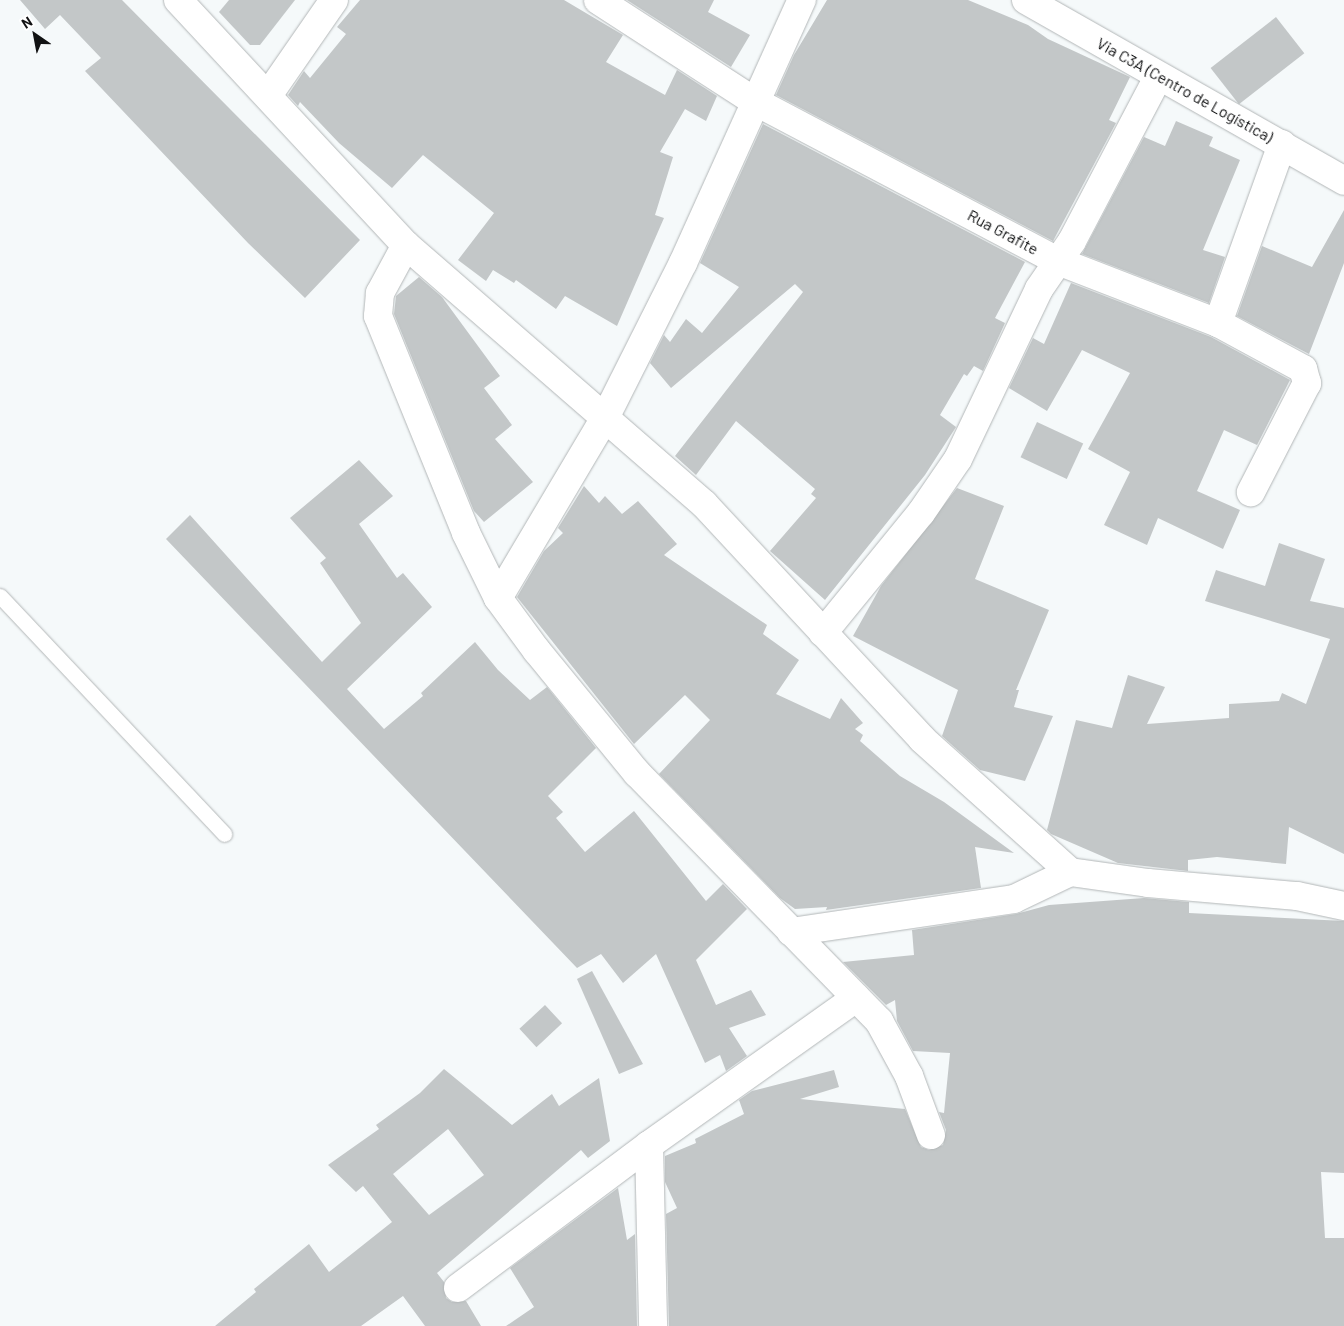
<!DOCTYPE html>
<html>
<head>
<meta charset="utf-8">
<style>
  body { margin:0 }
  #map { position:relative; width:1344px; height:1326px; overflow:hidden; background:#f5f9fa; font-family:Barlow,sans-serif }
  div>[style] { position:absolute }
  .building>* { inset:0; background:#c3c7c8; transform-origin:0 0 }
  .roads { filter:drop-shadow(0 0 1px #b2b6b7) drop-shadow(0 0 1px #b2b6b7) }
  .service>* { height:15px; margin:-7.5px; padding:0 7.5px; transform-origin:7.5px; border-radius:7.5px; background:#fff }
  .minor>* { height:28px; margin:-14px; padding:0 14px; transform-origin:14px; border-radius:14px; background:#fff }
  .tertiary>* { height:28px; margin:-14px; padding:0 14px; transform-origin:14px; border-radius:14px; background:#fff }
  span { translate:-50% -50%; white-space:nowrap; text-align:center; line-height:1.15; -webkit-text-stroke:4.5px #fff; paint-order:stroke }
  .street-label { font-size:16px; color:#111213 }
  .north { position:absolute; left:10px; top:10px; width:50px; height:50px; -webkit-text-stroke:4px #fff; paint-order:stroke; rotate:327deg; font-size:14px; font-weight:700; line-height:20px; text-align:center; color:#111213 }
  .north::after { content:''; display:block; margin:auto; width:18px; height:22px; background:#111213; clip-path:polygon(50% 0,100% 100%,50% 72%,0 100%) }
</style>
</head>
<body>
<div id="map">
  <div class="building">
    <i style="clip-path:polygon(20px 0,122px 0,360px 240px,305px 298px,248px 243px,85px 71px,101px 58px,60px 15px,45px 29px)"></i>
    <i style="clip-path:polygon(229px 0,295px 0,260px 45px,250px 45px,219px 12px)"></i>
    <i style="clip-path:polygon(360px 0,564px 0,623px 35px,606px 62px,665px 95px,677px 70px,717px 96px,706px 121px,685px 109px,660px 152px,673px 157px,655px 215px,664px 218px,617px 326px,565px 296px,556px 309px,516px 280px,514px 283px,493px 270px,486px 281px,458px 260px,494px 213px,423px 155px,392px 188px,339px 143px,300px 102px,298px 106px,288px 95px,304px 71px,310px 78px,346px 34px,337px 27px)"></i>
    <i style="clip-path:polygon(627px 0,714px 0,708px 12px,750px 35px,731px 67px)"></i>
    <i style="clip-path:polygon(827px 0,968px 0,1028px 25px,1048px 39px,1130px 77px,1109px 120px,1116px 123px,1053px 241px,776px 95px,794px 55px)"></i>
    <i style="left:1276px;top:17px;width:46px;height:83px;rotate:52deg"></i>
    <i style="clip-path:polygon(1176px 121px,1213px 137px,1209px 146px,1240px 160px,1203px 250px,1225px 257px,1209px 303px,1082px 254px,1144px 137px,1165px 146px)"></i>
    <i style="clip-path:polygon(763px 124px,1025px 262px,995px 318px,1005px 323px,983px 371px,974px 366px,967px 376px,964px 374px,940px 415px,956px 427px,925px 475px,825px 600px,770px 551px,816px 498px,811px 494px,815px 489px,736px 421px,696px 475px,675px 456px,803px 292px,795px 284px,671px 388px,650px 363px,664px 335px,670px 342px,686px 319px,702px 333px,739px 287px,700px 263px)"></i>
    <i style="clip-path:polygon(1344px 210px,1344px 263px,1309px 354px,1237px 316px,1262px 246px,1312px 267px)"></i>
    <i style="clip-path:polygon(419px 277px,442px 297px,500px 376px,484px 388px,512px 425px,495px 439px,533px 482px,484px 522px,474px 511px,394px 314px,396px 296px)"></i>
    <i style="clip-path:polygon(1071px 283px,1211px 337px,1290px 380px,1257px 445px,1224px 430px,1197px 491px,1240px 510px,1223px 549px,1158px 518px,1147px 545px,1104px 525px,1130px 472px,1088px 449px,1130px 373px,1082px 350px,1047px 411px,1009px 388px,1033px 338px,1044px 344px)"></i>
    <i style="left:1037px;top:422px;width:51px;height:39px;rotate:25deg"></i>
    <i style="clip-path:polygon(359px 460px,393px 496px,359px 524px,397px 578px,403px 573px,432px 607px,347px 689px,384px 729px,423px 696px,421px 693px,475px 642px,498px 670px,530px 700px,547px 687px,596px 748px,548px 796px,563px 812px,556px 818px,585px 852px,634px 811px,706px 901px,723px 884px,747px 909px,696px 960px,716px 1005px,751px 990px,766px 1015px,729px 1028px,747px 1056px,726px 1071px,720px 1055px,705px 1063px,656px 954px,623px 983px,601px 954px,577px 968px,166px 539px,190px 515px,322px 662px,361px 623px,320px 563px,326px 558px,290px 518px)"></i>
    <i style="clip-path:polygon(584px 486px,599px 503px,605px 496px,622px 514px,638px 501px,677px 544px,664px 555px,767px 625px,763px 634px,799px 660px,776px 694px,830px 719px,841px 698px,863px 723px,855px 729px,863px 735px,860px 741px,900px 776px,944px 802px,1014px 853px,975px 847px,981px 888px,826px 910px,827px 907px,795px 909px,780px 898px,659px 774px,710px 720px,685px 695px,634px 744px,517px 597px,544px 551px,563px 533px,558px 528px)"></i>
    <i style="clip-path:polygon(957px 488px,1004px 506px,975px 579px,1049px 610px,1016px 690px,1019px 690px,1014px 707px,1053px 716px,1025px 781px,980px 770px,942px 736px,958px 690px,853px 636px,881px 586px)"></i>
    <i style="clip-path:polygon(1279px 543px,1325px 559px,1310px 601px,1344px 608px,1344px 854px,1289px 827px,1286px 864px,1217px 857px,1188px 860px,1188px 871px,1118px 863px,1051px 834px,1047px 830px,1076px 720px,1112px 728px,1128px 675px,1165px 687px,1147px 724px,1229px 718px,1229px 704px,1279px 701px,1282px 693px,1306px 704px,1330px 639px,1205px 601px,1216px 570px,1265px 586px)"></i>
    <i style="clip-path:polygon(1144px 898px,1189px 902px,1189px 913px,1344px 921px,1344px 1173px,1321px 1172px,1325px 1238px,1344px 1238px,1344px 1326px,669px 1326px,666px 1214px,677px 1208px,665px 1182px,665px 1156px,696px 1143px,695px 1139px,744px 1114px,739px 1100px,752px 1091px,834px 1070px,839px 1087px,800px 1099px,905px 1109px,921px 1147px,929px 1150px,943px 1145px,946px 1130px,939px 1112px,944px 1113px,950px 1053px,913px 1051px,897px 1021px,895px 1000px,886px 1005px,843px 962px,914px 955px,912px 930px,1016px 914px,1049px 905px)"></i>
    <i style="clip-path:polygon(592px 971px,643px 1064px,619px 1074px,577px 979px)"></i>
    <i style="left:545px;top:1005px;width:25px;height:35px;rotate:47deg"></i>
    <i style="clip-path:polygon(evenodd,444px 1069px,512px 1125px,552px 1094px,559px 1106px,599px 1078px,610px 1141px,588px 1158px,581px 1150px,437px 1273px,444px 1282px,446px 1298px,452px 1302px,466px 1301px,481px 1326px,425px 1326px,403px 1296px,361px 1326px,215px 1326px,256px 1292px,254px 1289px,309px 1244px,329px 1272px,392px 1222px,363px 1186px,356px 1192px,328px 1165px,379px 1129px,376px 1125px,420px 1093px,444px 1069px,448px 1129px,484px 1175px,429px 1215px,393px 1174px,448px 1129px)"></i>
    <i style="clip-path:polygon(618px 1188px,627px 1240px,635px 1234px,637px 1326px,506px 1326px,534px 1307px,510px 1268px)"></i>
  </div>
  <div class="roads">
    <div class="service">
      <i style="left:0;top:596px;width:327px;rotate:46.7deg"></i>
    </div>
    <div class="minor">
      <i style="left:178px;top:0;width:335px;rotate:47.1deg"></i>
      <i style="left:406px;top:245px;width:395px;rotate:41deg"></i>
      <i style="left:704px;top:504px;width:321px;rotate:47.1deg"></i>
      <i style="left:922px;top:739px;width:199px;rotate:41.9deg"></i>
      <i style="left:1070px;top:872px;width:79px;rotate:8deg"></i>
      <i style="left:1148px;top:883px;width:150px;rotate:5deg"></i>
      <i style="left:1297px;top:896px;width:48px;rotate:12deg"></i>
      <i style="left:598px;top:0;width:186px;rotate:32.9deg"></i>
      <i style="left:754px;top:101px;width:344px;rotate:27.8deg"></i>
      <i style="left:1058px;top:261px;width:172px;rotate:21.2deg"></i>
      <i style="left:1218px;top:323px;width:97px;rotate:28.4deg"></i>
      <i style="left:1303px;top:369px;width:15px;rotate:74deg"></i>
      <i style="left:1307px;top:383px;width:123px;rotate:117.2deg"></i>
      <i style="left:269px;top:94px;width:114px;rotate:-55.3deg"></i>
      <i style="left:406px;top:245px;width:55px;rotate:118.4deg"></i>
      <i style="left:380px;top:293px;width:23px;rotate:95deg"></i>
      <i style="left:378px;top:316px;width:234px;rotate:67.9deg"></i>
      <i style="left:466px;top:533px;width:72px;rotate:63.8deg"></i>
      <i style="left:498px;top:598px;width:66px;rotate:53.7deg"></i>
      <i style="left:537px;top:651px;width:158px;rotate:50.7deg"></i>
      <i style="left:637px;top:773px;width:347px;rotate:45.7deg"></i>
      <i style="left:879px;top:1021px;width:63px;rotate:61.4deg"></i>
      <i style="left:909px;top:1076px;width:63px;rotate:69.6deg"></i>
      <i style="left:1218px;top:323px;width:190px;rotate:-70.3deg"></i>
      <i style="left:498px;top:598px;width:212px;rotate:-59.3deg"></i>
      <i style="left:606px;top:416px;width:171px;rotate:-63.3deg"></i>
      <i style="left:683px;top:263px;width:289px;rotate:-65.7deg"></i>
      <i style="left:823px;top:633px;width:155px;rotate:-50.8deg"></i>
      <i style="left:921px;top:513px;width:65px;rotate:-55.6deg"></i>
      <i style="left:958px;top:459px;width:188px;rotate:-64.5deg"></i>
      <i style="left:1039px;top:289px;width:58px;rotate:-55.5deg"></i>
      <i style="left:1072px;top:241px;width:185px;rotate:-62.3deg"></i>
      <i style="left:791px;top:932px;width:225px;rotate:-8.4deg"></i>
      <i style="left:1014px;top:899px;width:62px;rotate:-25.7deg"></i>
      <i style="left:649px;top:1145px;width:181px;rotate:88.7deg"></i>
      <i style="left:458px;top:1288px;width:239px;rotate:-36.8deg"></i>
      <i style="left:649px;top:1145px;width:254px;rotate:-35.4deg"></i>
    </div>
    <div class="tertiary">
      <i style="left:1026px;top:0;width:366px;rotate:29.6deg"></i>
    </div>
  </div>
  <div class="street-label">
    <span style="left:1185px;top:90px;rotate:29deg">Via C3A (Centro de Logística)</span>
    <span style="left:1003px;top:232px;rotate:28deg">Rua Grafite</span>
  </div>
  <div class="north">N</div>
</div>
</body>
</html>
